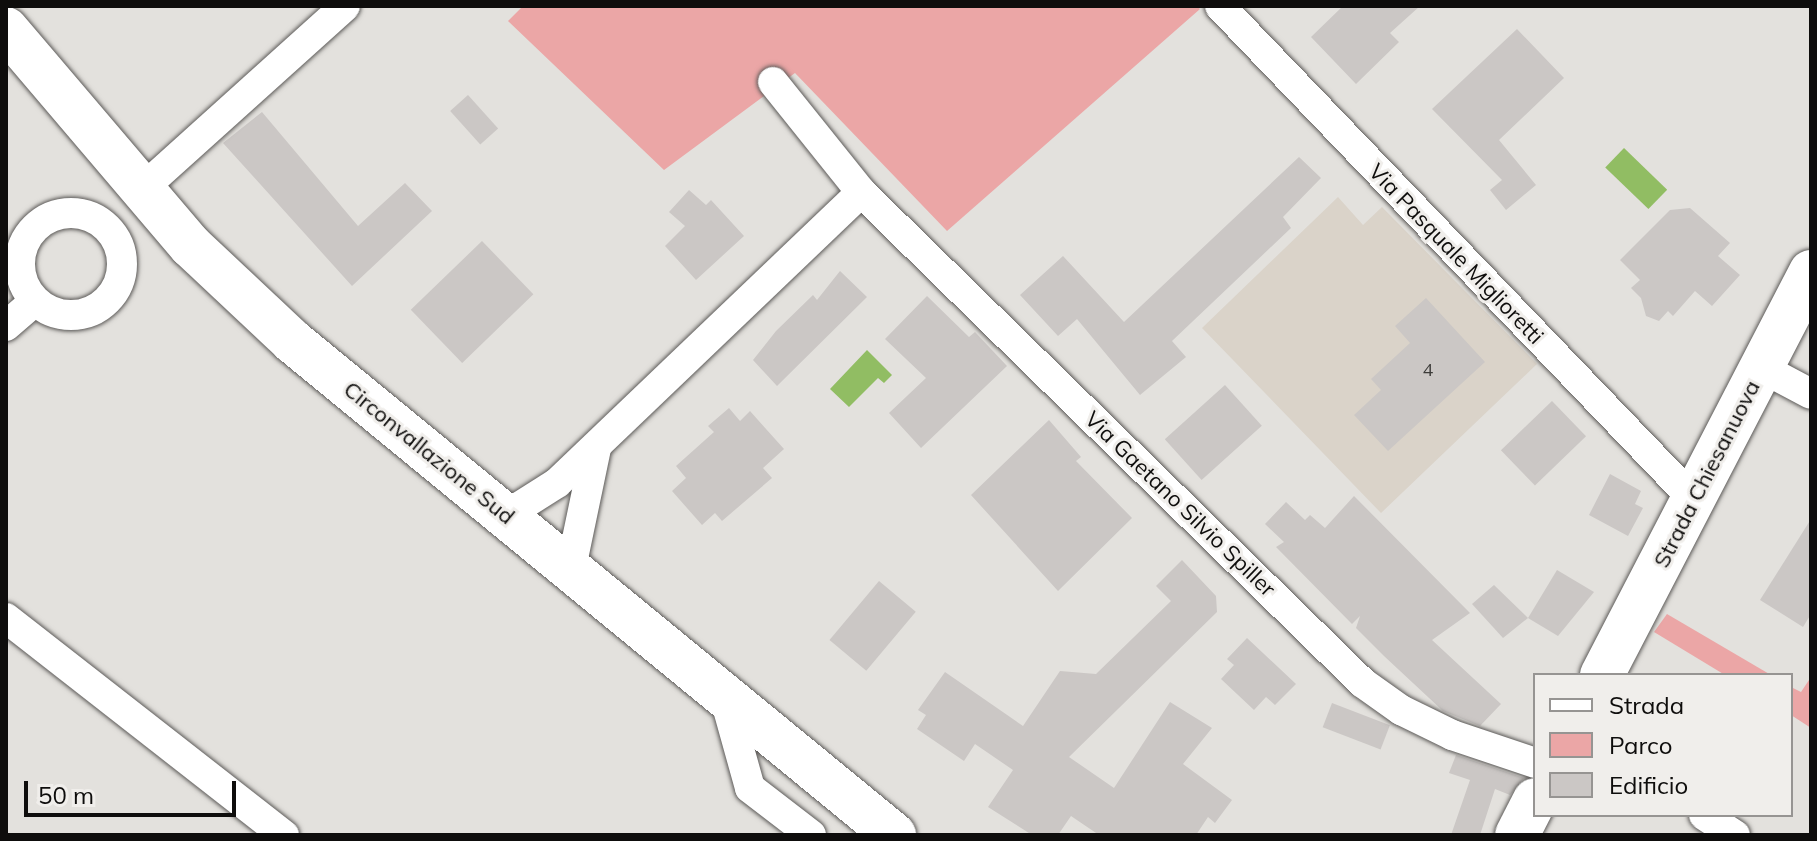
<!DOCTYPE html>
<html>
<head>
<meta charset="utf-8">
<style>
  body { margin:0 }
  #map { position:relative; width:1817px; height:841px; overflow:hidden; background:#e3e1dd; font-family:Mulish,sans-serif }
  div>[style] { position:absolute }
  .built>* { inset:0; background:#dad3c9 }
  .green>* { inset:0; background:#eba6a6 }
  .water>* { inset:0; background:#91bd63; transform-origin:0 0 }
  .building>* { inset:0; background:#cbc7c5; transform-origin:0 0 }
  .roads { filter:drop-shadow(0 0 2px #5c5a58) drop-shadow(0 0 2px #5c5a58) }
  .street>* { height:30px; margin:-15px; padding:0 15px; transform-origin:15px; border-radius:15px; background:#fff }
  .street>.ring { margin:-15px; padding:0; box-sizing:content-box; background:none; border:30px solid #fff; border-radius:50% }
  .secondary>* { height:44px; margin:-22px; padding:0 22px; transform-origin:22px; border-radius:22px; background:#fff }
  span { translate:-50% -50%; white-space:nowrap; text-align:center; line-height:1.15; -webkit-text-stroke:6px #f0eeeb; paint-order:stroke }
  .number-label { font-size:18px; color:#3d3c3a }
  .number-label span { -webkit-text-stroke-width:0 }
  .street-label { font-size:22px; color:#0e0d0c }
  .frame { position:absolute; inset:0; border:8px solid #0e0d0c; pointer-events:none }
  .legend { position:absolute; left:1533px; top:673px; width:260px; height:144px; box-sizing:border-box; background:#f0eeeb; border:2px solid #969492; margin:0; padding:10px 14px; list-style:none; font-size:24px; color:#0e0d0c }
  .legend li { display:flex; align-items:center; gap:16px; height:40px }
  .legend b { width:40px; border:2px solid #969492 }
  .scale { position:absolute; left:24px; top:781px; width:212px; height:36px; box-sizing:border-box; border:4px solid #0e0d0c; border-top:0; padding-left:10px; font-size:24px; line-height:28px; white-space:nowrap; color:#0e0d0c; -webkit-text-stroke:6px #f0eeeb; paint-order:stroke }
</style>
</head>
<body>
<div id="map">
  <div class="built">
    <i style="clip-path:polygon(1338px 197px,1363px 225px,1382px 207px,1537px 364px,1381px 513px,1202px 328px)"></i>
  </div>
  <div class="green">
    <i style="clip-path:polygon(523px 6px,1197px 6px,1200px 9px,947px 231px,795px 73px,664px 170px,508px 21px)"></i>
    <i style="clip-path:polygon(1667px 614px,1771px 675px,1725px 675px,1654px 632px)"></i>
    <i style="clip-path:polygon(1811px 677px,1811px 728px,1791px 715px,1791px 687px,1801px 692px)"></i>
  </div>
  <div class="water">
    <i style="left:1624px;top:148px;width:60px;height:27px;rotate:44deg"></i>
    <i style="clip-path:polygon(867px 350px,892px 375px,884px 383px,878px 378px,849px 407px,830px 389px)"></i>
  </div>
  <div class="building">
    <i style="clip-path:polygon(1343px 6px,1420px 6px,1390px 33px,1399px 42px,1356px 84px,1311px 37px)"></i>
    <i style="clip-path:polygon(1517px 29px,1564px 78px,1499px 140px,1536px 185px,1506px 210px,1490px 190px,1502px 180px,1432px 109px)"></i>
    <i style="left:468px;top:95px;width:45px;height:24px;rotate:48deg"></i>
    <i style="clip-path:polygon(262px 112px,358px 226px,405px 183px,432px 211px,352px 286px,223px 143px)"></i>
    <i style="clip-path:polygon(1299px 157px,1321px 178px,1283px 217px,1291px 228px,1172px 341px,1186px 357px,1140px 395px,1077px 319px,1058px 336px,1020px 295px,1063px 256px,1124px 322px)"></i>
    <i style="clip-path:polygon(689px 190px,706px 205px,711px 200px,744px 236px,696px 280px,665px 246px,685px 226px,669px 212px)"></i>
    <i style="clip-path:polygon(1690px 208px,1730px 243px,1718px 256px,1740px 275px,1712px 306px,1695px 291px,1673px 316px,1668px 311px,1659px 321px,1646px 316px,1641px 298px,1631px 288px,1640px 280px,1620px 260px,1670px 210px)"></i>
    <i style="left:482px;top:241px;width:74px;height:99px;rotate:46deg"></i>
    <i style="clip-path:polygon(840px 271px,867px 297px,777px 386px,753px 360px,776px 331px,813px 295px,817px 300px)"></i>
    <i style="clip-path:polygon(927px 296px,969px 337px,975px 332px,1007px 366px,921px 448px,889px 413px,926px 378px,885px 339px)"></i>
    <i style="clip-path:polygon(1426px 298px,1485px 362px,1388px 451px,1354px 415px,1381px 390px,1371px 379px,1410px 343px,1395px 326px)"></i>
    <i style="left:1225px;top:385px;width:55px;height:81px;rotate:48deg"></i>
    <i style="left:1552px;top:401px;width:49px;height:71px;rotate:46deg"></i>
    <i style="clip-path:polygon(729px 408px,740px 421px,750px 411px,784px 449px,763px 468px,772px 478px,722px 521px,715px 513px,702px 525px,672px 491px,686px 478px,676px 466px,714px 432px,708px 426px)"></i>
    <i style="clip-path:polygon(1049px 420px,1081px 457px,1076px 461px,1132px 518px,1058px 591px,971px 495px)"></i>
    <i style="clip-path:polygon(1610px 474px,1641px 491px,1635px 504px,1643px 508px,1628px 536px,1589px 515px)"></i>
    <i style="clip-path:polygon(1354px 496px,1470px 613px,1432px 640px,1501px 704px,1480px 726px,1443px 711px,1384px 656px,1356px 628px,1360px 616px,1352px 624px,1276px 547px,1284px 542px,1265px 524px,1286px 502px,1305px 520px,1310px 515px,1325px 528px)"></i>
    <i style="clip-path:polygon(1811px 519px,1811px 614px,1803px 627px,1760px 600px)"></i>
    <i style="clip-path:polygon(1182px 560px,1216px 596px,1217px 612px,1069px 757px,1114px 788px,1170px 702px,1212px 728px,1183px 764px,1232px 800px,1215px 823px,1208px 817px,1196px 835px,1099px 835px,1071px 816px,1058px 835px,1032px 835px,988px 807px,1013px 770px,975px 744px,964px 761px,917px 729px,926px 715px,918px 710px,945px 672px,1023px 726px,1060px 671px,1096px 674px,1171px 601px,1156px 586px)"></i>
    <i style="clip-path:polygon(1557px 570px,1594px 592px,1558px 636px,1528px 618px)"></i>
    <i style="left:879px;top:581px;width:48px;height:77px;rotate:40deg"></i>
    <i style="clip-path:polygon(1494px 585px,1528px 618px,1503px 638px,1472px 604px)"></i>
    <i style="clip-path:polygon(1247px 638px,1296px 684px,1275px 705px,1266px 697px,1254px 710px,1221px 679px,1234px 665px,1227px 659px)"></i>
    <i style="left:1332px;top:703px;width:62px;height:26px;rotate:21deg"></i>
    <i style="clip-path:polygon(1456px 755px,1524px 778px,1510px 795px,1495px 789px,1480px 835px,1451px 835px,1470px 780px,1449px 773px)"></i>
  </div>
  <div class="roads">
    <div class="street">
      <i style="left:1220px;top:6px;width:685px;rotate:46.18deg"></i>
      <i style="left:773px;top:82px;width:141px;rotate:51.3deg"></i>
      <i style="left:861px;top:192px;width:702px;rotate:44.37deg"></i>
      <i style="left:1363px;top:683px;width:47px;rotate:35.4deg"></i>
      <i style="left:1401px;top:710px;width:57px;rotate:26.1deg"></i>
      <i style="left:1452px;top:735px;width:88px;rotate:18.6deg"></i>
      <i style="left:142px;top:189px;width:273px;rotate:-42deg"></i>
      <i class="ring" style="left:20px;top:213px;width:72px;height:72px"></i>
      <i style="left:6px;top:326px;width:38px;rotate:-41deg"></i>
      <i style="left:1762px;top:368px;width:55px;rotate:28deg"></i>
      <i style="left:505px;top:516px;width:62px;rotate:-32.4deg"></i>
      <i style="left:557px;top:483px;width:421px;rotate:-43.7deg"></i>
      <i style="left:571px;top:568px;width:123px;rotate:-78.2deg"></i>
      <i style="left:6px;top:618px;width:353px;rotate:38deg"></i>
      <i style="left:726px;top:702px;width:89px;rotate:74.4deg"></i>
      <i style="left:750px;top:788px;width:77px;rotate:37.6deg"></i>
      <i style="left:1704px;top:815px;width:37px;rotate:33deg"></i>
    </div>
    <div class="secondary">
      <i style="left:6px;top:29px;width:285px;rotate:49.6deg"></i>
      <i style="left:191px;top:246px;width:139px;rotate:43.2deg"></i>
      <i style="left:292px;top:341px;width:779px;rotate:39.37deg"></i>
      <i style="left:1602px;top:675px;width:454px;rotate:-62.6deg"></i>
      <i style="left:1517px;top:835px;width:39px;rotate:-63deg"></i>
    </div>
  </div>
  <div class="number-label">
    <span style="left:1428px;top:370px">4</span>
  </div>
  <div class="street-label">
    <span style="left:1456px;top:254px;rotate:46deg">Via Pasquale Miglioretti</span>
    <span style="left:429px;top:453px;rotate:39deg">Circonvallazione Sud</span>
    <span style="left:1707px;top:474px;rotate:-63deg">Strada Chiesanuova</span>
    <span style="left:1180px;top:504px;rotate:44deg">Via Gaetano Silvio Spiller</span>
  </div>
  <div class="frame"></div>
  <ul class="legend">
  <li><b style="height:10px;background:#fff"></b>Strada</li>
  <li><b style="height:22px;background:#eba6a6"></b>Parco</li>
  <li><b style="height:22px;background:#cbc7c5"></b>Edificio</li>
  </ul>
  <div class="scale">50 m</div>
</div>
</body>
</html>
